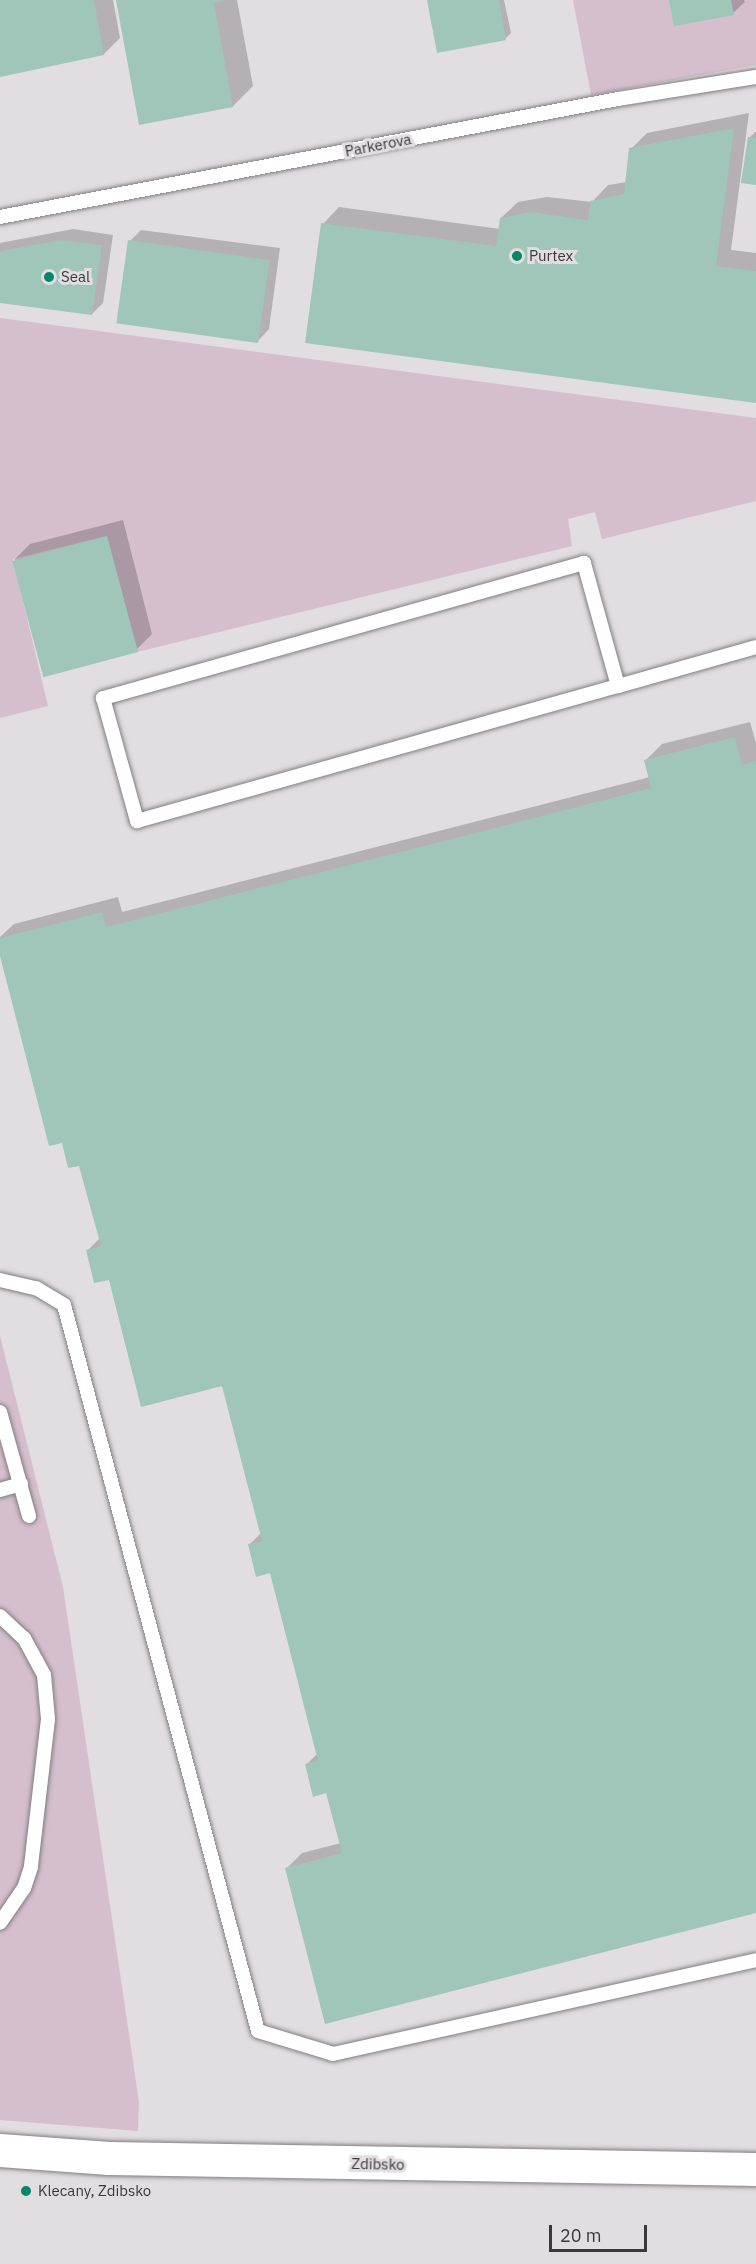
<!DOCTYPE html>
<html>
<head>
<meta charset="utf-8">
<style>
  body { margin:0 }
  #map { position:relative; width:756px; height:2264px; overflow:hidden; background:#e1dde0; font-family:"IBM Plex Sans",sans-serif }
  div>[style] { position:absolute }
  .green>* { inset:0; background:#d5bfcd }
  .shadow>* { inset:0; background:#0003 }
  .building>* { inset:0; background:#9fc6b8; transform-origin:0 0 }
  .roads { filter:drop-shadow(0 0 2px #827e81) drop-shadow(0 0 2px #827e81) }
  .service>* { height:14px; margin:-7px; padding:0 7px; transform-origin:7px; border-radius:7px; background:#fff }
  .secondary>* { height:33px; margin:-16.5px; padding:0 16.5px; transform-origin:16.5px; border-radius:16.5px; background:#fff }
  .dots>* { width:16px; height:16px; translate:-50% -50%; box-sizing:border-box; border:3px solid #e1dde0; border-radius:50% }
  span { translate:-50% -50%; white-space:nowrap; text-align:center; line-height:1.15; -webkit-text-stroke:6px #e1dde0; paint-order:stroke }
  .street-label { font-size:15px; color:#3a383a }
  .poi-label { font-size:15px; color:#3a383a }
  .left { translate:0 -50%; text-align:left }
  .scale { position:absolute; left:549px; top:2225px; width:98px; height:27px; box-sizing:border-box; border:3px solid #3a383a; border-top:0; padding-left:8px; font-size:18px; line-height:21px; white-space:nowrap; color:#3a383a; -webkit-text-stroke:4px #e1dde0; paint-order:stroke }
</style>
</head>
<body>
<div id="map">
  <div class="green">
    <i style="clip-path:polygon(573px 0,756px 0,756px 65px,591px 95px)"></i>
    <i style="clip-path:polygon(0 318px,756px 418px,756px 501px,602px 539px,595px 512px,568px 519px,572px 546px,137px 652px,107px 536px,13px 559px,48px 706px,0 718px)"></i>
    <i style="clip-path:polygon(0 1336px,63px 1587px,139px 2102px,138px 2131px,0 2120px)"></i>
  </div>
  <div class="shadow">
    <i style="clip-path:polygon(0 0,113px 0,120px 38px,104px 54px,0 75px)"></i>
    <i style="clip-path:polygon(117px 0,237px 0,253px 86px,233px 106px)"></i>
    <i style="clip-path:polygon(429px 0,504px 0,511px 33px,505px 39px)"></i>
    <i style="clip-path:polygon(670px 0,744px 0,745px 2px,733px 13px)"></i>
    <i style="clip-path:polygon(749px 113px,731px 250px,756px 253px,756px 401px,323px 224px,339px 207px,500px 229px,501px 218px,518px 202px,547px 197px,592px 202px,608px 185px,627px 182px,631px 149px,647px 133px)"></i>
    <i style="clip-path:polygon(755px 132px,756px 132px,756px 183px,749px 138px)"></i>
    <i style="clip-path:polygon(73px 229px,113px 235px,103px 303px,92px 314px,0 302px,0 243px)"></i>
    <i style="clip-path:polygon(141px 230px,280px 248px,269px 329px,258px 341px,130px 241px)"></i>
    <i style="clip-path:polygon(123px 520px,152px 634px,136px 650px,14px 560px,30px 544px)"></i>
    <i style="clip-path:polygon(750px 722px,756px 743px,756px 1911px,286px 1869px,302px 1853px,341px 1843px,327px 1791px,306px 1765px,318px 1753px,271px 1571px,249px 1545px,261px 1533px,223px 1384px,110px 1278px,88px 1250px,100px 1238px,80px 1164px,63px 1142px,0 950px,0 937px,14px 924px,118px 897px,122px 912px,650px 777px,646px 760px,662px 744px)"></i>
  </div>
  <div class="building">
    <i style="clip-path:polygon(0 0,94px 0,104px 55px,0 77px)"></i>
    <i style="clip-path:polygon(116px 0,226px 0,214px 3px,233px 107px,139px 125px)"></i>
    <i style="clip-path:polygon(427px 0,499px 0,506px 40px,437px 53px)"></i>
    <i style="clip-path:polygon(669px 0,731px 0,734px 15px,674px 26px)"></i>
    <i style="clip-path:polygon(734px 128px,716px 266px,756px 271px,756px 403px,305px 343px,321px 223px,496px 246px,500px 218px,530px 212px,588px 220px,590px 201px,624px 194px,629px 148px)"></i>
    <i style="clip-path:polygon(748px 137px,756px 138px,756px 185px,741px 183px)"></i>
    <i style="clip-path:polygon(61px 240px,102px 245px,92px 315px,0 303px,0 251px)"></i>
    <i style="left:128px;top:240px;width:143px;height:84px;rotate:8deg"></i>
    <i style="left:107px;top:536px;width:120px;height:98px;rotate:75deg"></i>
    <i style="clip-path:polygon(735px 737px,742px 765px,756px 761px,756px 1913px,325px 2024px,285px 1868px,342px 1853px,326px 1793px,313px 1797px,305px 1764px,318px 1761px,270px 1573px,256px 1577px,248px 1544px,262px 1541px,222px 1386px,141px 1407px,109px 1280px,94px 1283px,86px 1250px,101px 1246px,79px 1166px,68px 1168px,62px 1143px,49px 1146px,0 956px,0 938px,102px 912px,106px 927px,651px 788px,644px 760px)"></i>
  </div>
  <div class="roads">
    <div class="service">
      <i style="left:0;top:217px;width:629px;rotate:-10.81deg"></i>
      <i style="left:618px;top:99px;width:140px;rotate:-9.1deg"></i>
      <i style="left:618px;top:686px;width:128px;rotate:-105.5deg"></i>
      <i style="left:584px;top:563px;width:500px;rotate:164.3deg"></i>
      <i style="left:103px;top:698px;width:128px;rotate:74.5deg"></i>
      <i style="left:137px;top:821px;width:500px;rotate:-15.7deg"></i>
      <i style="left:618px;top:686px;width:143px;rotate:-15.8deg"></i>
      <i style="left:0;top:1280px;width:37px;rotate:13deg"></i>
      <i style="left:36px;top:1288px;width:33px;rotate:31deg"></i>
      <i style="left:64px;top:1305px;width:751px;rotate:75.04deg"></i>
      <i style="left:258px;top:2031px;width:78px;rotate:17deg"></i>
      <i style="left:333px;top:2054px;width:433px;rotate:-12.5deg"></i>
      <i style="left:0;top:1412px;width:108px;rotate:74.4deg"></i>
      <i style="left:0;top:1490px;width:22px;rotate:-16deg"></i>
      <i style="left:0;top:1616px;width:33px;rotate:43deg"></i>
      <i style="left:24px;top:1638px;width:42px;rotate:61.6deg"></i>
      <i style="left:44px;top:1675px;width:44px;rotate:84.8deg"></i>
      <i style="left:48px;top:1719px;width:149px;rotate:96.6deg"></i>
      <i style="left:31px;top:1867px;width:22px;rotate:108deg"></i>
      <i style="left:24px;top:1888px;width:42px;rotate:124.4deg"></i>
    </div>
    <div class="secondary">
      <i style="left:0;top:2150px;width:109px;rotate:4.2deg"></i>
      <i style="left:109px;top:2158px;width:647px;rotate:0.97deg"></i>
    </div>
  </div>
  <div class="dots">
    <i style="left:517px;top:256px;background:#048668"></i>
    <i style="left:49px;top:277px;background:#048668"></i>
    <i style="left:26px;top:2191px;background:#048668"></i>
  </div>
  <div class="street-label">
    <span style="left:378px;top:145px;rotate:-11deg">Parkerova</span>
    <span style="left:378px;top:2164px;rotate:1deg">Zdibsko</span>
  </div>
  <div class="poi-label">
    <span class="left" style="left:529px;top:256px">Purtex</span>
    <span class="left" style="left:61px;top:277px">Seal</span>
    <span class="left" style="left:38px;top:2191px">Klecany, Zdibsko</span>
  </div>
  <div class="scale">20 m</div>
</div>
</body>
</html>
